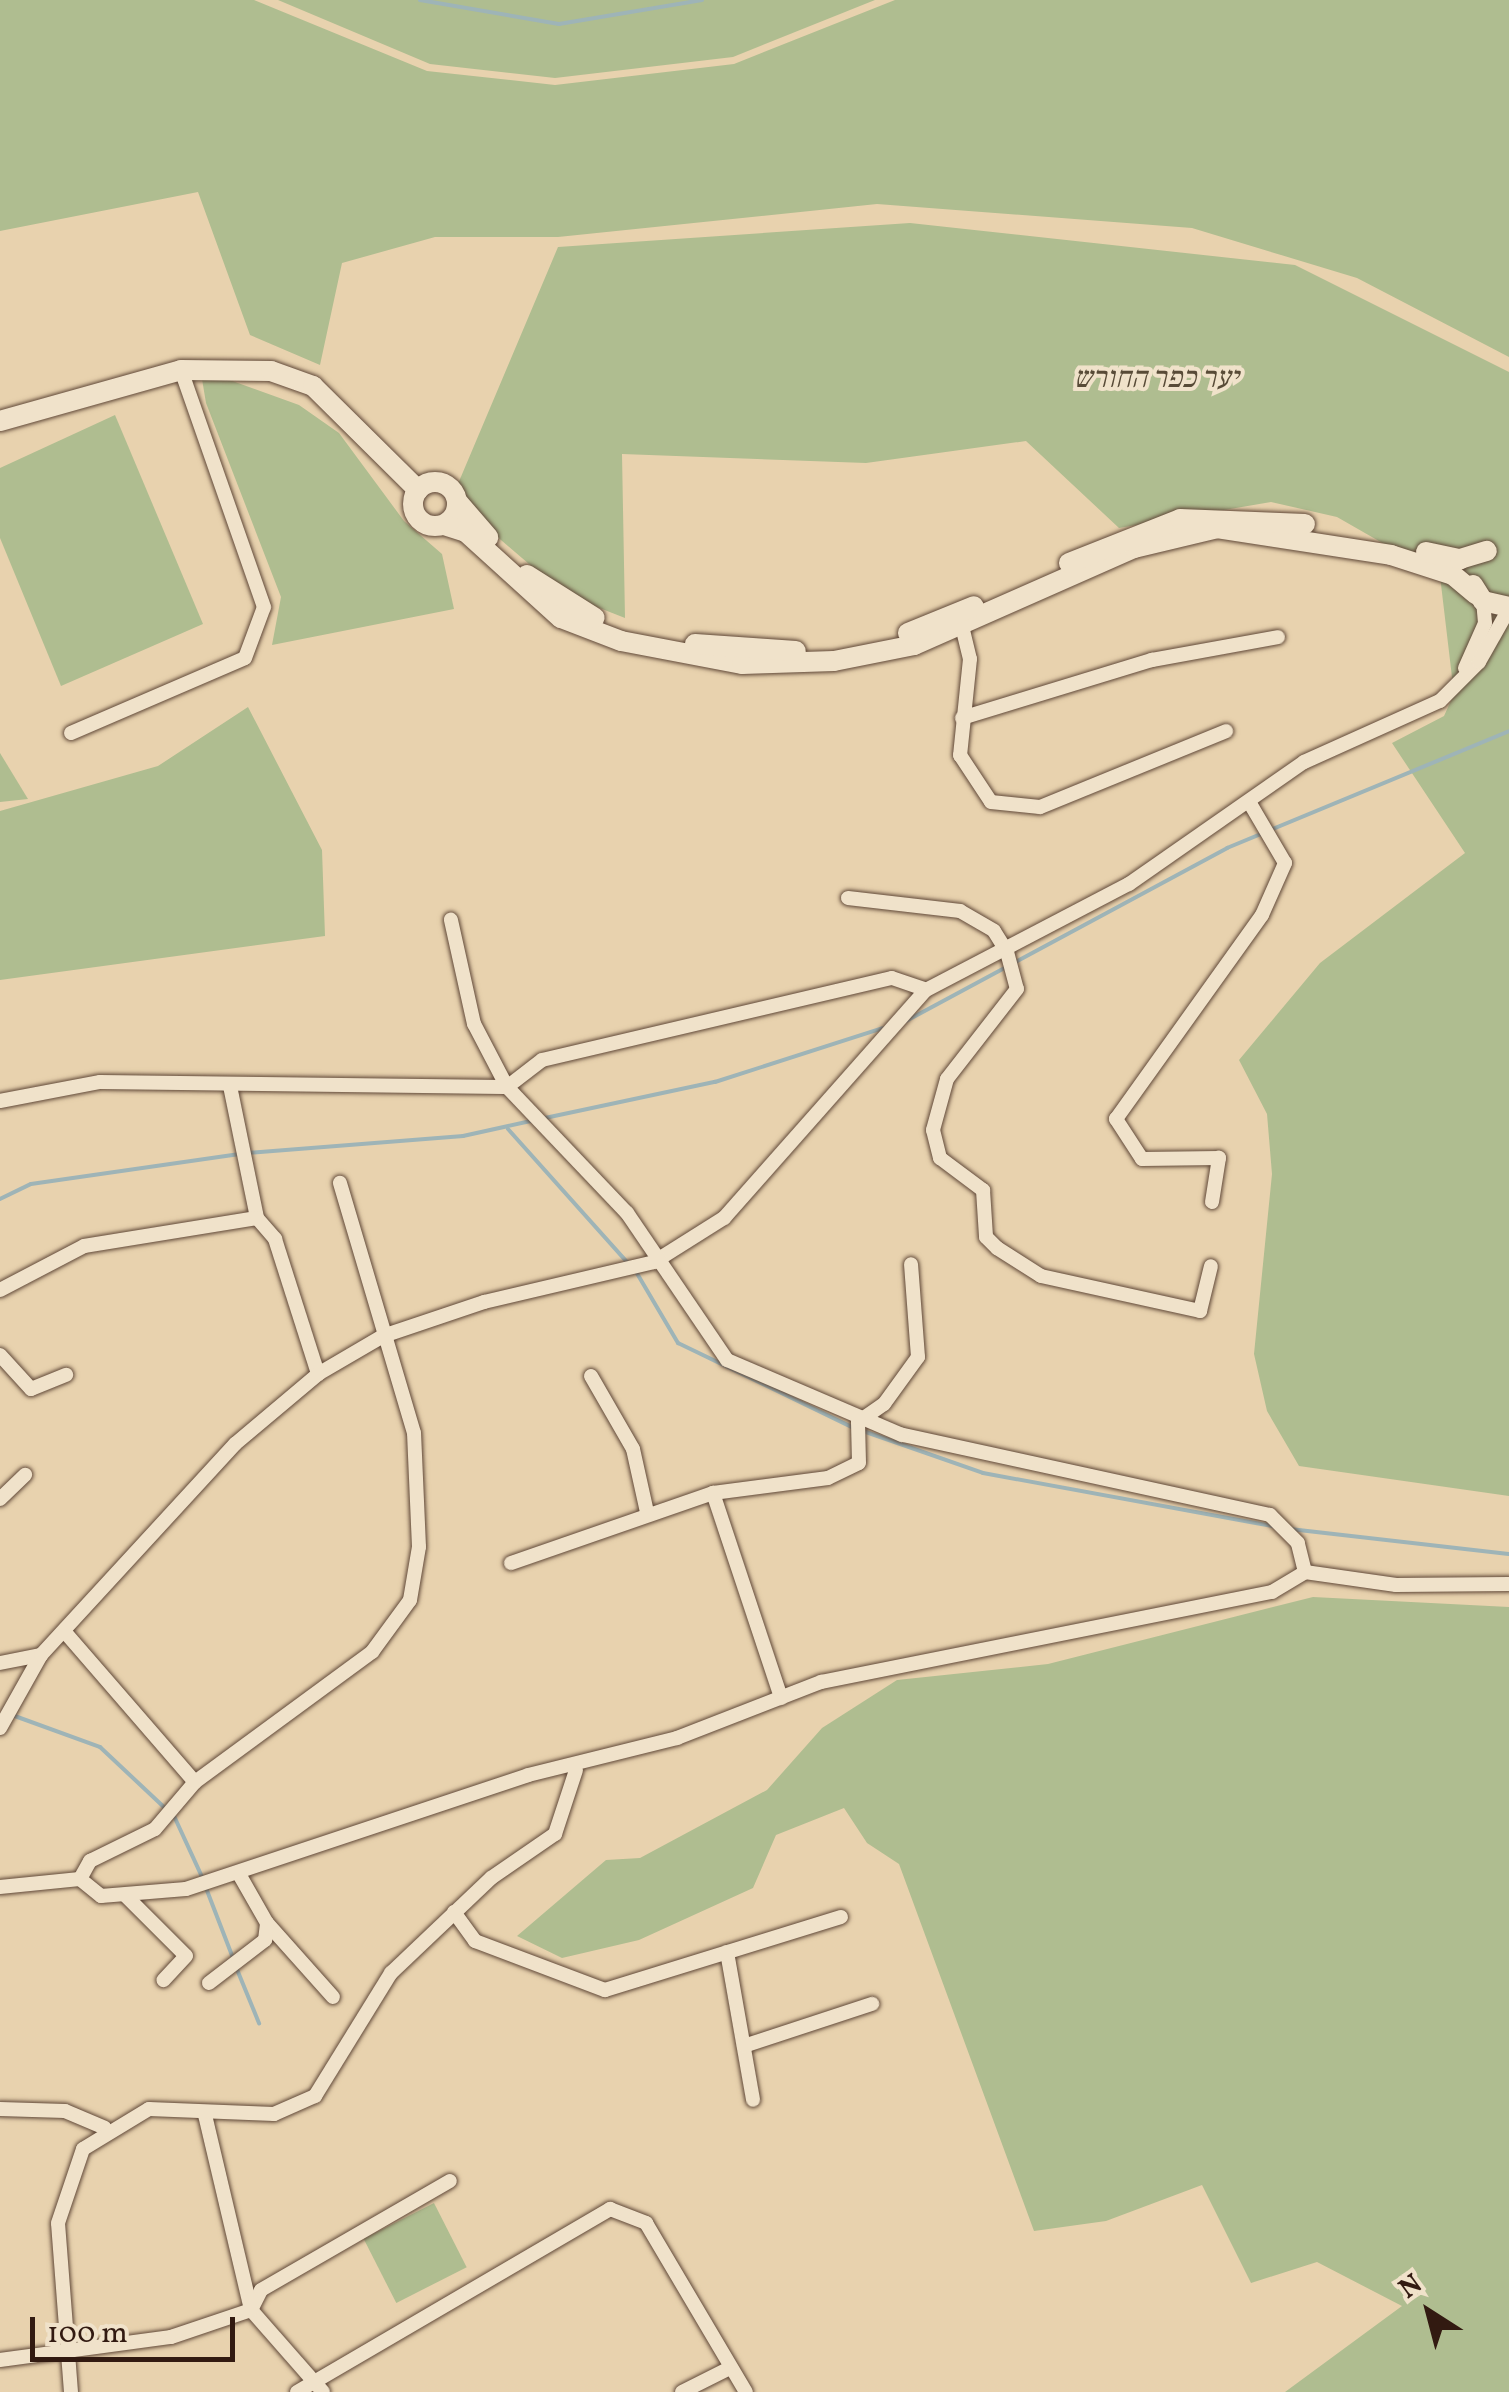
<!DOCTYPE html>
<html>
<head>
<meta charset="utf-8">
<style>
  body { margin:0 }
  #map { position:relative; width:1509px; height:2392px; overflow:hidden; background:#e8d2ae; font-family:Vollkorn,"Frank Ruhl Libre",serif }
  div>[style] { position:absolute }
  .green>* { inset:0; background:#afbd90; transform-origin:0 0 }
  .stream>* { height:4px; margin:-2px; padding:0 2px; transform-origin:2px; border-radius:2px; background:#9eb4b7 }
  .roads { filter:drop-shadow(0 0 2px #604838) drop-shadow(0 0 2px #604838) }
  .street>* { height:14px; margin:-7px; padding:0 7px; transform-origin:7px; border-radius:7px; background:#f0e2ca }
  .secondary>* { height:20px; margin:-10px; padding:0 10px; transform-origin:10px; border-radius:10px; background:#f0e2ca }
  .secondary>.ring { margin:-10px; padding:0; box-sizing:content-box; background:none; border:20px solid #f0e2ca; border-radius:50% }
  span { translate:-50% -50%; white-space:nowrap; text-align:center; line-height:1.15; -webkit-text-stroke:8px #f0e2ca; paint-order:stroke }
  .park-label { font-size:30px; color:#584b37; font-style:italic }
  .north { position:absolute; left:1379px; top:2262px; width:100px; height:100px; -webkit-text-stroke:8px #f0e2ca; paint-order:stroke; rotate:324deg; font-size:28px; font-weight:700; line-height:40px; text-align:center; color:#321a11 }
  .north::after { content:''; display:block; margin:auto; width:35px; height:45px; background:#321a11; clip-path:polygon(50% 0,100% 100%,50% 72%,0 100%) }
  .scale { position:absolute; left:30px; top:2317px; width:205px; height:45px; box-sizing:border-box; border:5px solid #321a11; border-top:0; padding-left:12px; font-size:30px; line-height:35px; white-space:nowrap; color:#321a11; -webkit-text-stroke:8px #f0e2ca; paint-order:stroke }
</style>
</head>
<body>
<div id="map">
  <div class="green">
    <i style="clip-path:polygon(0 0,254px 0,427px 71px,555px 85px,734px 64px,895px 0,1509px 0,1509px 357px,1357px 278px,1192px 228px,877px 204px,558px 237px,435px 237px,342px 263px,320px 365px,250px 335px,198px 192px,0 231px)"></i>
    <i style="clip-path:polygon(278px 0,875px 0,733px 57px,555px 78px,430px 64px)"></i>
    <i style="clip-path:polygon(910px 223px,1295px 265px,1509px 372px,1509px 1496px,1299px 1466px,1267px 1411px,1254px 1354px,1272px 1174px,1267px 1114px,1239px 1060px,1320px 963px,1465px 853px,1392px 743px,1444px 716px,1454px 694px,1440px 576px,1337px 517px,1271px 502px,1119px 528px,1026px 441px,866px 463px,622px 454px,625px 618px,564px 594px,452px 498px,558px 247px)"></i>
    <i style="clip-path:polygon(224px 378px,299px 405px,339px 433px,404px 521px,442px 554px,454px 609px,272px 645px,281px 597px,206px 403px,202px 379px)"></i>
    <i style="clip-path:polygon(115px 415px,203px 624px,61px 686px,0 538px,0 468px)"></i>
    <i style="clip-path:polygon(248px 707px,322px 850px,325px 936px,0 980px,0 811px,158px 766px)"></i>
    <i style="clip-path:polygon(0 753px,28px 799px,0 802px)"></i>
    <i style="clip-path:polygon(1313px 1597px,1509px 1607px,1509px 2392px,1285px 2392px,1402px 2306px,1317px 2262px,1251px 2283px,1202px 2185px,1106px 2221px,1034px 2231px,899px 1864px,867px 1843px,844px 1808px,776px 1835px,753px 1888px,639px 1940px,562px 1958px,517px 1936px,606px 1860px,640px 1858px,767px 1790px,822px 1728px,897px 1680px,1048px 1664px)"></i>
    <i style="left:434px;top:2203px;width:72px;height:79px;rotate:63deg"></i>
  </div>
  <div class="stream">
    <i style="left:420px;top:0;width:141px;rotate:9.8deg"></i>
    <i style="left:559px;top:24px;width:145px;rotate:-9.5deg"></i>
    <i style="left:906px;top:1021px;width:365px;rotate:-28.3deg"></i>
    <i style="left:1227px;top:848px;width:305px;rotate:-22.5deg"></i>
    <i style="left:545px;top:1118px;width:174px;rotate:-12deg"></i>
    <i style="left:715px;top:1082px;width:176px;rotate:-17.8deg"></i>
    <i style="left:508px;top:1129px;width:180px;rotate:48.2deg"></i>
    <i style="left:247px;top:1153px;width:217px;rotate:-4.5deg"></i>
    <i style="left:463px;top:1136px;width:74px;rotate:-12.5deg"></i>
    <i style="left:0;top:1199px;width:34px;rotate:-26deg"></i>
    <i style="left:31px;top:1184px;width:209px;rotate:-8.2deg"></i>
    <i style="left:635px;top:1270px;width:85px;rotate:59.5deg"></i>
    <i style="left:678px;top:1343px;width:195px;rotate:25.8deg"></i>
    <i style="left:863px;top:1431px;width:127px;rotate:19.3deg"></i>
    <i style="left:983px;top:1473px;width:298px;rotate:10.4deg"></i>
    <i style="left:1290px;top:1529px;width:220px;rotate:6.5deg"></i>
    <i style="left:12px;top:1715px;width:94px;rotate:20deg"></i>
    <i style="left:100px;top:1747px;width:92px;rotate:43.2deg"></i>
    <i style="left:174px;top:1816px;width:69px;rotate:65.3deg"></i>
    <i style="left:206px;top:1888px;width:75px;rotate:68.9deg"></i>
    <i style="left:236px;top:1967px;width:61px;rotate:67.7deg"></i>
  </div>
  <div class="roads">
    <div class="street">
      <i style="left:960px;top:618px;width:42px;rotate:76.3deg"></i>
      <i style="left:970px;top:659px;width:97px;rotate:95.9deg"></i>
      <i style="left:960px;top:755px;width:56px;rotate:56.6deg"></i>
      <i style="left:991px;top:802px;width:49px;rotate:5.8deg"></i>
      <i style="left:1040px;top:807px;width:201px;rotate:-22.2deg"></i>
      <i style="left:1465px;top:668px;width:49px;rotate:-66deg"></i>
      <i style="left:1485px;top:623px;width:22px;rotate:-95deg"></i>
      <i style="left:962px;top:718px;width:199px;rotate:-17deg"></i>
      <i style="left:1152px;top:660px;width:128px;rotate:-10.3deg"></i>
      <i style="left:71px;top:733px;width:189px;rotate:-23.3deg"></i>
      <i style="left:245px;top:658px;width:54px;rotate:-69.6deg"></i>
      <i style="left:264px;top:607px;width:251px;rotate:-109.3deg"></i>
      <i style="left:848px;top:898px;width:113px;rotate:6.6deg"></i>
      <i style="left:960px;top:911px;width:39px;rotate:30deg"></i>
      <i style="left:994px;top:931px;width:25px;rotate:58deg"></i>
      <i style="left:1007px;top:952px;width:38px;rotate:75deg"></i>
      <i style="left:1017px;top:989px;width:114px;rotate:127.9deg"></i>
      <i style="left:947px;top:1079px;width:53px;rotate:105.4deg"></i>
      <i style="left:933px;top:1130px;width:29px;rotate:76deg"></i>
      <i style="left:940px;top:1158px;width:54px;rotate:36.7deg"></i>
      <i style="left:983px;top:1190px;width:47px;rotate:86.3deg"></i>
      <i style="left:986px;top:1237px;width:16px;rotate:45deg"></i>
      <i style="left:997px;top:1248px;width:52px;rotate:32.5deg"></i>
      <i style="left:1041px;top:1276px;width:163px;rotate:12.4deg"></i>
      <i style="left:1200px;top:1311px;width:46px;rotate:-76.3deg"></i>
      <i style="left:230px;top:1086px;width:135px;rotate:78.4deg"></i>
      <i style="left:0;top:1101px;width:102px;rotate:-10.8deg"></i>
      <i style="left:100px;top:1082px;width:407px;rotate:0.7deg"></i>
      <i style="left:507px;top:1087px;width:44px;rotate:-37.6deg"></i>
      <i style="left:542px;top:1060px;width:359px;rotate:-13.2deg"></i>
      <i style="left:892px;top:978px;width:36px;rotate:19deg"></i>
      <i style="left:1212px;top:1202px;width:45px;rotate:-81deg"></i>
      <i style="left:1219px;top:1158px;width:77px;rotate:179.3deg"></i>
      <i style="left:1142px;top:1159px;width:48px;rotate:-123deg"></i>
      <i style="left:1116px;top:1119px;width:251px;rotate:-54.4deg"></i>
      <i style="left:1262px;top:915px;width:57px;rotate:-66.1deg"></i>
      <i style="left:1285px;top:863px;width:67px;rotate:-120.4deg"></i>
      <i style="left:0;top:1290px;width:95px;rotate:-27.6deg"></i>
      <i style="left:84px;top:1246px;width:175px;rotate:-9.2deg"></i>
      <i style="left:257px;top:1218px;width:28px;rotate:49deg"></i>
      <i style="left:275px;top:1239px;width:142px;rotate:72.3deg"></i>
      <i style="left:0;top:1355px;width:46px;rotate:47.6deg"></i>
      <i style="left:31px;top:1389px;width:38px;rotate:-22deg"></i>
      <i style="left:591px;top:1376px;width:84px;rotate:60.1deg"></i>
      <i style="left:633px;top:1449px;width:65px;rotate:77.5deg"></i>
      <i style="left:713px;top:1493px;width:216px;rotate:71.6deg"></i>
      <i style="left:0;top:1499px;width:35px;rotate:-44deg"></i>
      <i style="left:511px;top:1563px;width:214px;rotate:-19.1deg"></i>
      <i style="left:713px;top:1493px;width:116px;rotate:-7.4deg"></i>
      <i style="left:828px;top:1478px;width:34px;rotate:-26deg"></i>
      <i style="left:859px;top:1463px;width:41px;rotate:-91.4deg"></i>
      <i style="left:858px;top:1422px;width:32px;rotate:-35deg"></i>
      <i style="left:884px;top:1404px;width:58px;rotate:-54.1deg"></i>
      <i style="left:918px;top:1357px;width:93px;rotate:-94.3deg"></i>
      <i style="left:1305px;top:1572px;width:92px;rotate:8.1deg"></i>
      <i style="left:1396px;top:1585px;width:113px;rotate:-0.5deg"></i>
      <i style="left:64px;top:1631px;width:200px;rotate:49.1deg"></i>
      <i style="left:0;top:1663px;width:42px;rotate:-11deg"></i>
      <i style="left:0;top:1728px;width:84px;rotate:-60.7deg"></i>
      <i style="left:41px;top:1655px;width:287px;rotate:-47.4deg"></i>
      <i style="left:235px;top:1444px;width:109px;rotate:-40.1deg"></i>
      <i style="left:318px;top:1374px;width:75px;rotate:-30.3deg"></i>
      <i style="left:383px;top:1336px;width:107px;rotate:-18.6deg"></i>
      <i style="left:484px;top:1302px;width:175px;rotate:-13.2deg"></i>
      <i style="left:654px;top:1262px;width:83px;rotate:-32.2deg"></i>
      <i style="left:724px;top:1218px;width:305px;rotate:-48.5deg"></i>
      <i style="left:926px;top:990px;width:229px;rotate:-27.6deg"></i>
      <i style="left:1129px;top:884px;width:213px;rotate:-34.9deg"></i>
      <i style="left:1304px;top:762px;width:149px;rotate:-24.2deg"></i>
      <i style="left:1440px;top:701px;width:55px;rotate:-45deg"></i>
      <i style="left:1479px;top:662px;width:61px;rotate:-60.5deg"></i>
      <i style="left:239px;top:1874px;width:56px;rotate:60.3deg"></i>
      <i style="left:267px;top:1923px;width:99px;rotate:48.3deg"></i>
      <i style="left:80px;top:1879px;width:27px;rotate:39deg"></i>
      <i style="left:101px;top:1896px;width:85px;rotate:-4.7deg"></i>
      <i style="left:186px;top:1889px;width:360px;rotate:-18.4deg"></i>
      <i style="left:528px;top:1775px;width:154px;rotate:-13.9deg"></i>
      <i style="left:677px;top:1738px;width:155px;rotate:-21.3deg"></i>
      <i style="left:821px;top:1682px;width:460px;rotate:-11.3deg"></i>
      <i style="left:1272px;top:1592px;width:39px;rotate:-31deg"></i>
      <i style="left:1305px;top:1572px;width:30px;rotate:-104deg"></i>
      <i style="left:1298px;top:1543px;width:40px;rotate:-135deg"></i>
      <i style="left:1270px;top:1515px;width:377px;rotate:-167.7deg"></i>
      <i style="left:902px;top:1435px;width:190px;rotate:-156.8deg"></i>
      <i style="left:727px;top:1360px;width:178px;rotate:-124.2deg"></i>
      <i style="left:627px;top:1213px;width:174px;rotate:-133.6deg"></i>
      <i style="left:507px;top:1087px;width:71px;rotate:-117.6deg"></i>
      <i style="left:474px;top:1024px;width:107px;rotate:-102.5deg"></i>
      <i style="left:0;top:1887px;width:80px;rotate:-5.7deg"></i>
      <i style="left:80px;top:1879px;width:21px;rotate:-61deg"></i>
      <i style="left:90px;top:1861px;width:72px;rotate:-26.2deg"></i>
      <i style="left:155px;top:1829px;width:62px;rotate:-49.6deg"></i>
      <i style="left:195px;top:1782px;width:220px;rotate:-36.3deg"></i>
      <i style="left:372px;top:1652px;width:64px;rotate:-53.8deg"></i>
      <i style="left:410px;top:1600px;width:54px;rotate:-80.4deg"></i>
      <i style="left:419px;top:1547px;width:114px;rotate:-92.5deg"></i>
      <i style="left:414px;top:1433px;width:261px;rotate:-106.5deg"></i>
      <i style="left:125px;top:1895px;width:86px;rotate:45deg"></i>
      <i style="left:186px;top:1956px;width:33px;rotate:133deg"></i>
      <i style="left:454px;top:1912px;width:36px;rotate:54deg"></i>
      <i style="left:475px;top:1941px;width:139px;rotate:20.7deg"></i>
      <i style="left:605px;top:1990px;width:247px;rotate:-17.2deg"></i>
      <i style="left:727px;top:1952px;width:150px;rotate:80deg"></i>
      <i style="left:209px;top:1983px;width:71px;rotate:-37.5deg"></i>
      <i style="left:265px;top:1940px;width:17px;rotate:-83deg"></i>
      <i style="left:744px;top:2046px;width:135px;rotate:-18.2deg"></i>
      <i style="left:0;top:2109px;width:65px;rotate:1.8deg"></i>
      <i style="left:65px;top:2111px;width:43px;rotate:23deg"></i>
      <i style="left:205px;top:2115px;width:200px;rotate:76.7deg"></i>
      <i style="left:251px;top:2310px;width:109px;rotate:48.7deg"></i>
      <i style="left:0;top:2360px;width:173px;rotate:-7.7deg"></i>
      <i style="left:171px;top:2337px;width:84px;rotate:-18.6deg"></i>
      <i style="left:251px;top:2310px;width:22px;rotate:-63deg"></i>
      <i style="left:261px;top:2290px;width:218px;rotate:-30deg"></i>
      <i style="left:71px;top:2392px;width:169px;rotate:-94.4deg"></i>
      <i style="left:58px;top:2223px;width:78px;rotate:-71.3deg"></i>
      <i style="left:83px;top:2149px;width:77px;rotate:-31.2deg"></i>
      <i style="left:149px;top:2109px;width:125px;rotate:2.3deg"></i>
      <i style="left:274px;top:2114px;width:45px;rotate:-23.7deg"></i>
      <i style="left:315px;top:2096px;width:145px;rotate:-58.3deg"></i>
      <i style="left:391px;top:1973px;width:138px;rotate:-43.5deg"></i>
      <i style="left:491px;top:1878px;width:78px;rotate:-34.5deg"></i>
      <i style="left:555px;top:1834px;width:67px;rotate:-71.8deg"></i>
      <i style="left:297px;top:2392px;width:363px;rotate:-30.3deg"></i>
      <i style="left:610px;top:2209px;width:39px;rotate:21deg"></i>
      <i style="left:646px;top:2223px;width:196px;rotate:59.4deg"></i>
      <i style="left:682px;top:2392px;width:54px;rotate:-26.6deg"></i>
    </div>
    <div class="secondary">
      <i style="left:0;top:421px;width:188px;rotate:-15.7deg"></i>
      <i style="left:181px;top:370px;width:90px;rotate:0.6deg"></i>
      <i style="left:271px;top:371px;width:45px;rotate:19.7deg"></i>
      <i style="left:313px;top:386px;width:148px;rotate:44.7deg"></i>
      <i class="ring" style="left:413px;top:482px;width:24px;height:24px"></i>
      <i style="left:457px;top:501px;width:48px;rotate:49.3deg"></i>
      <i style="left:444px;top:525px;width:23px;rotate:18deg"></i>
      <i style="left:466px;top:532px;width:128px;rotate:42.2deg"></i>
      <i style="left:561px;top:618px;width:64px;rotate:21deg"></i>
      <i style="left:621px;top:641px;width:123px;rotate:10.8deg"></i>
      <i style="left:742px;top:664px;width:92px;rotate:-1.9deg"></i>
      <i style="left:834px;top:661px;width:82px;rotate:-11.3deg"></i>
      <i style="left:914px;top:645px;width:240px;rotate:-23.8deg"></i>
      <i style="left:1134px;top:548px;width:85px;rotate:-13.5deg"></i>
      <i style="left:1217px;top:528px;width:176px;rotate:8.8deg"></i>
      <i style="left:1391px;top:555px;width:65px;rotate:17.9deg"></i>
      <i style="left:1453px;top:575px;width:30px;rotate:40deg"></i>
      <i style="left:1426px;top:552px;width:35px;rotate:12deg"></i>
      <i style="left:1460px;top:559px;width:28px;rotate:-17deg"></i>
      <i style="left:1069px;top:563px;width:119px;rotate:-21.6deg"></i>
      <i style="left:1180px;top:519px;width:125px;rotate:2.3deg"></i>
      <i style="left:527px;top:575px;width:80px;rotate:32.3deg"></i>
      <i style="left:1473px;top:585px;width:19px;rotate:58deg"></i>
      <i style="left:1483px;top:601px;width:27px;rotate:13deg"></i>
      <i style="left:908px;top:633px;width:71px;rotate:-22.2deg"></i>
      <i style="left:695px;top:644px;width:101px;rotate:4deg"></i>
    </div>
  </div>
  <div class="park-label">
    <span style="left:1156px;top:379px">יער כפר החורש</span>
  </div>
  <div class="north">N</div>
  <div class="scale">100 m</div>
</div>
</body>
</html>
